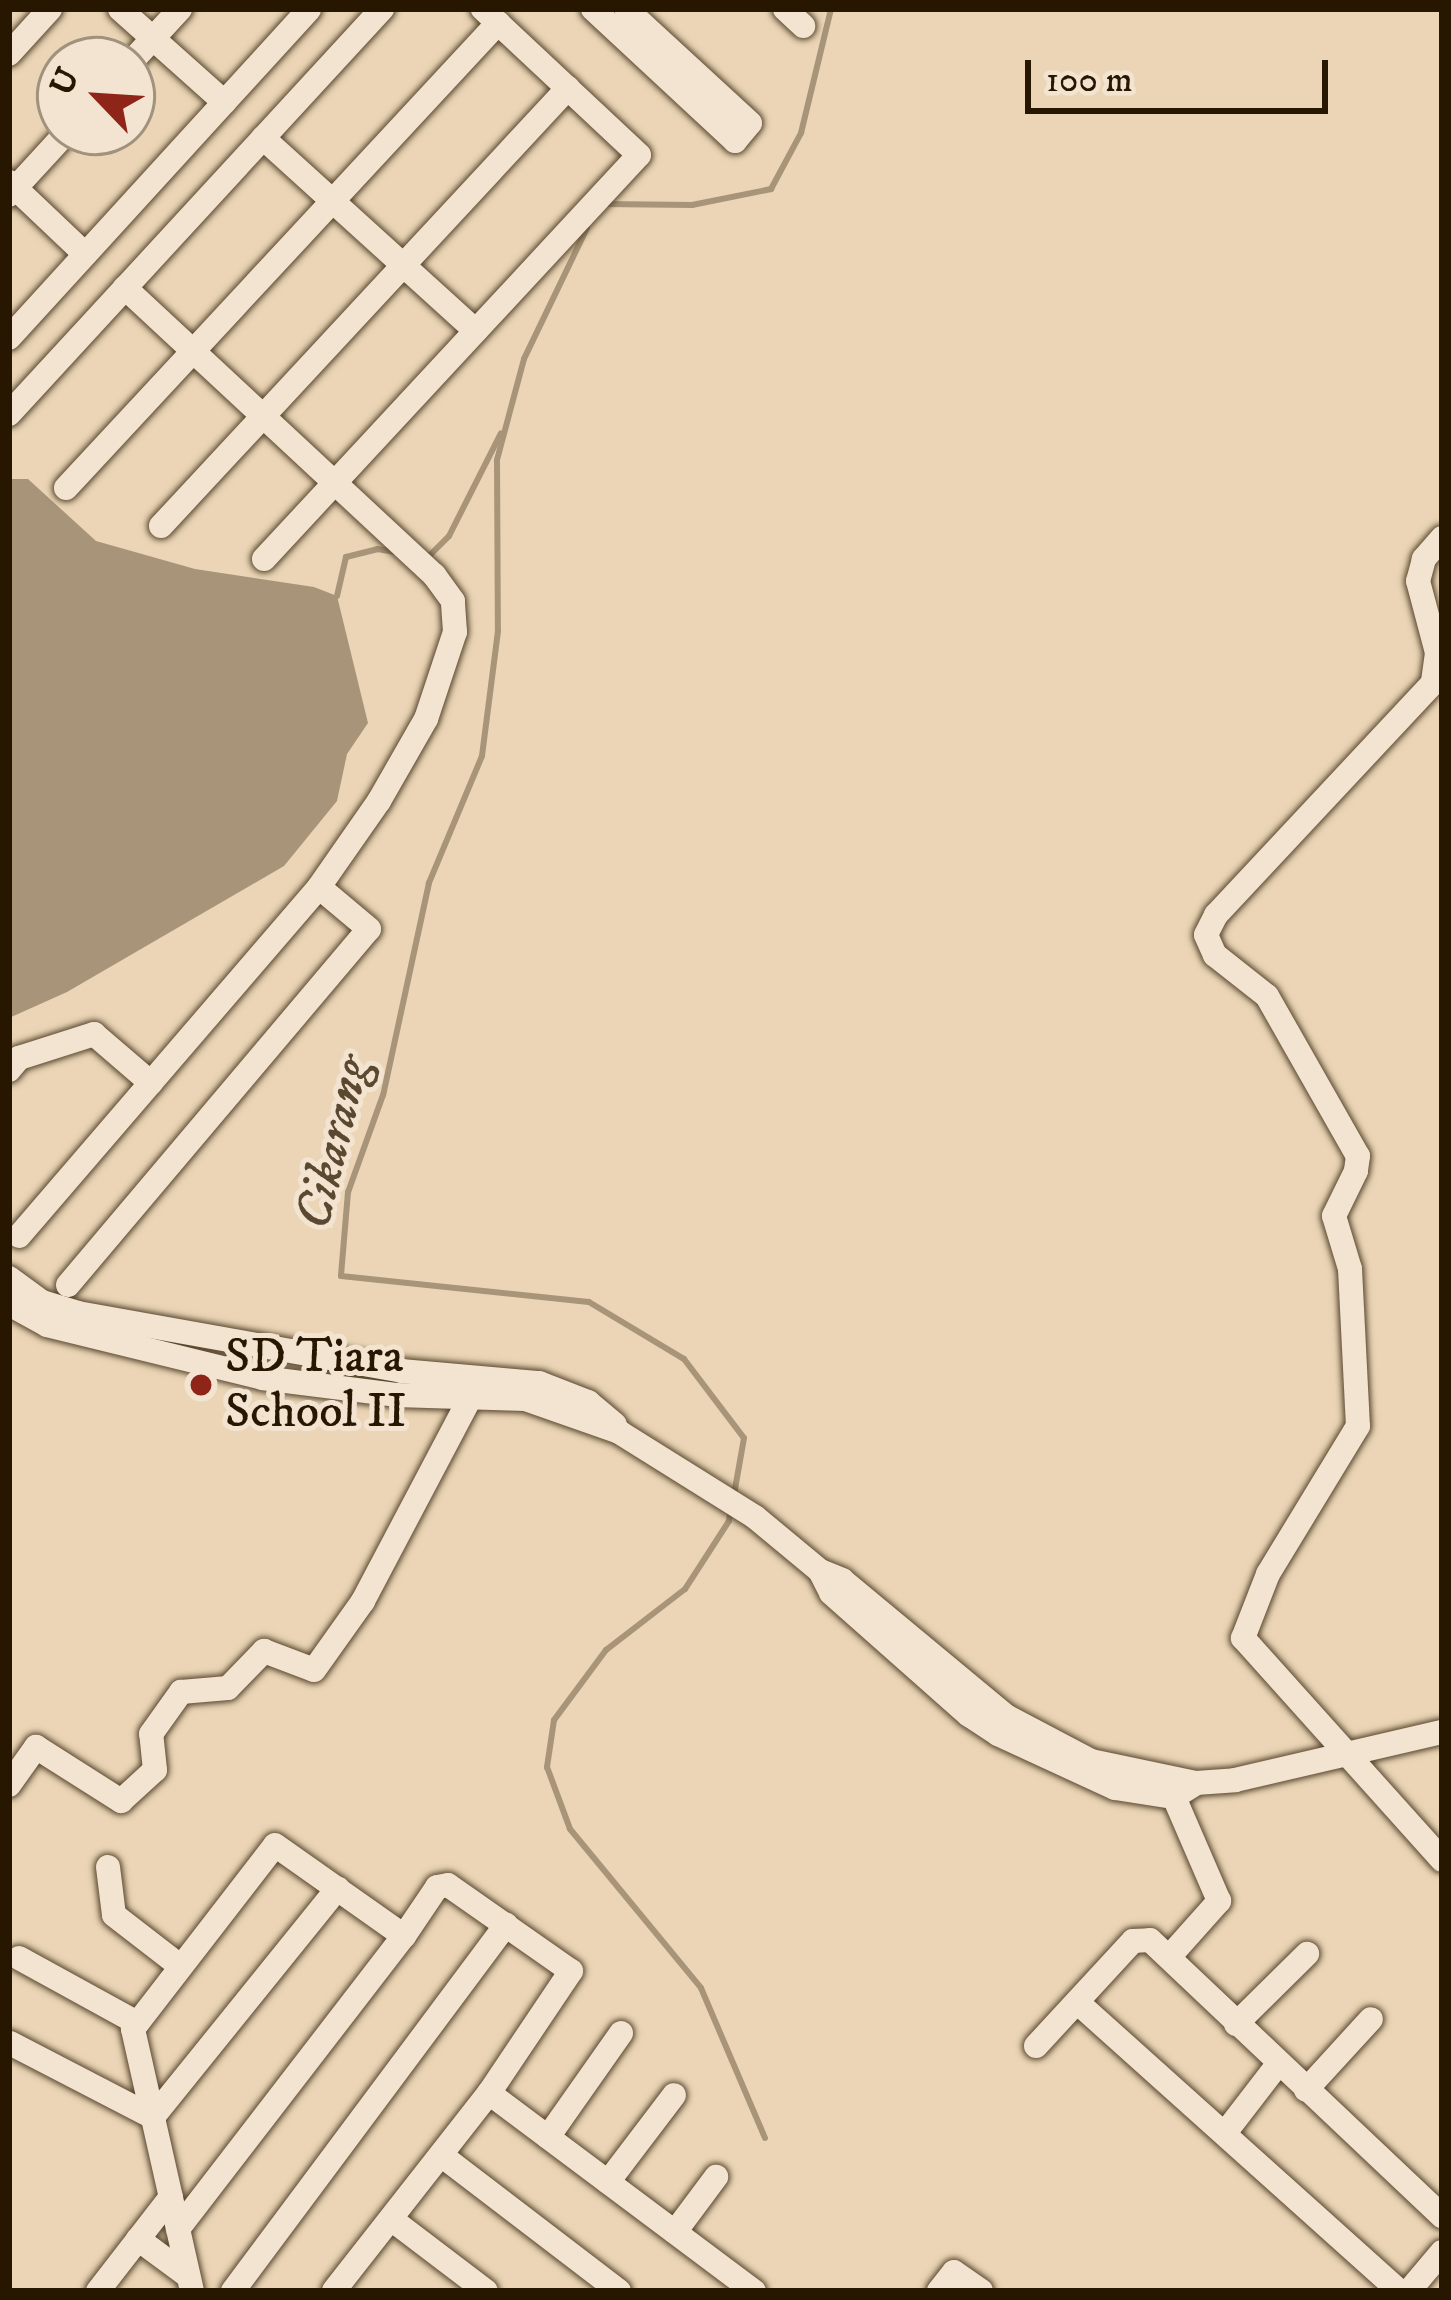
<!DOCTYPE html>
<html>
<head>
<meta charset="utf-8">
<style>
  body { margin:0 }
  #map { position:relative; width:1451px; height:2300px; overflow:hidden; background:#ebd5b6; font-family:"IM FELL DW Pica",serif }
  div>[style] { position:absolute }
  .water>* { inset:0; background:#a89478 }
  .stream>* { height:6px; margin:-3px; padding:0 3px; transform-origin:3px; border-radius:3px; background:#a89478 }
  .roads { filter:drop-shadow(0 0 3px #58462e) drop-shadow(0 0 3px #58462e) }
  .street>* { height:24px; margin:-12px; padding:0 12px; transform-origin:12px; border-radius:12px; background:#f2e4d0 }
  .dots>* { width:33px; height:33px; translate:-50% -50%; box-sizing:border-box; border:6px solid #f2e4d0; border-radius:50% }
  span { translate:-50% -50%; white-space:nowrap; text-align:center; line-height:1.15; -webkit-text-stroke:10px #f2e4d0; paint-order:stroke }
  .poi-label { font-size:48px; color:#271600 }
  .left { translate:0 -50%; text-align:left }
  .water-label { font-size:51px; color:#5b4830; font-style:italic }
  .frame { position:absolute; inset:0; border:12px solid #271600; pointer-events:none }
  .north { position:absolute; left:36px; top:36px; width:120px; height:120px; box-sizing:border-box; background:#f2e4d0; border:3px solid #a1927d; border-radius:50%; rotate:295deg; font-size:33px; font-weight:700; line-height:48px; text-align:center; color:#271600 }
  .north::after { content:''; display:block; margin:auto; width:42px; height:54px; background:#8f2418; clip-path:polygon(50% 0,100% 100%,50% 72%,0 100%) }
  .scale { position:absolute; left:1025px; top:60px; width:303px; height:54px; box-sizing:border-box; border:6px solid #271600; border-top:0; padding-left:15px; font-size:36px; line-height:42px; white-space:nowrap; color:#271600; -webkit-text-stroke:9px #f2e4d0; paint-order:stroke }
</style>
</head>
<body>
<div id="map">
  <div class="water">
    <i style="clip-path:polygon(9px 479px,28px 479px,96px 541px,195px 569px,314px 587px,337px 596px,368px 723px,347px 754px,337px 801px,284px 866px,67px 992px,9px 1018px)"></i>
  </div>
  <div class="stream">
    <i style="left:603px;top:204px;width:89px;rotate:0.6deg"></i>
    <i style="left:692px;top:205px;width:81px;rotate:-11.4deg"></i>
    <i style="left:771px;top:189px;width:64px;rotate:-61.8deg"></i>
    <i style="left:801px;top:133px;width:128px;rotate:-76.4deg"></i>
    <i style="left:587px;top:228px;width:145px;rotate:115.7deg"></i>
    <i style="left:524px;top:359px;width:105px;rotate:105deg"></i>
    <i style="left:497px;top:460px;width:171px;rotate:89.7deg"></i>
    <i style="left:498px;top:631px;width:126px;rotate:97.3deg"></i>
    <i style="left:482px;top:756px;width:138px;rotate:112.7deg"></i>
    <i style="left:429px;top:883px;width:217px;rotate:102.2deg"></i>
    <i style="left:383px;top:1095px;width:103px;rotate:109.8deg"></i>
    <i style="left:348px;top:1192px;width:84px;rotate:94.8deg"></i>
    <i style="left:341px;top:1276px;width:249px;rotate:6deg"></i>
    <i style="left:589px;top:1302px;width:111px;rotate:31deg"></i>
    <i style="left:684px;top:1359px;width:99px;rotate:52.8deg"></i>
    <i style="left:744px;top:1438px;width:58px;rotate:100deg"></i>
    <i style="left:427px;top:558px;width:31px;rotate:-45deg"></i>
    <i style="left:449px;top:536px;width:115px;rotate:-63.2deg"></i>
    <i style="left:337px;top:596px;width:40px;rotate:-77deg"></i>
    <i style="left:346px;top:557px;width:32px;rotate:-14deg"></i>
    <i style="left:377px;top:549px;width:19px;rotate:9deg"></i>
    <i style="left:731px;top:1508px;width:13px;rotate:99deg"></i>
    <i style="left:729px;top:1521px;width:81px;rotate:122.9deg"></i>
    <i style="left:685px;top:1589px;width:100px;rotate:142.3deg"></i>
    <i style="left:606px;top:1650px;width:87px;rotate:126.6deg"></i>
    <i style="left:554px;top:1720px;width:48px;rotate:98.5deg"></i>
    <i style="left:547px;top:1767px;width:66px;rotate:69.6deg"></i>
    <i style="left:570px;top:1829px;width:206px;rotate:50.5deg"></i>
    <i style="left:701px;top:1988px;width:163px;rotate:66.9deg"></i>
  </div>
  <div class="roads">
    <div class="street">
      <i style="left:120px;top:9px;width:140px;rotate:41.8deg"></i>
      <i style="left:593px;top:9px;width:194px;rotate:42.9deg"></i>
      <i style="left:735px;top:141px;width:23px;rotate:-50deg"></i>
      <i style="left:750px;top:123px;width:168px;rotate:-137.4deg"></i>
      <i style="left:785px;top:9px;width:25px;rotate:43deg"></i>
      <i style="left:9px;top:54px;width:61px;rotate:-47.7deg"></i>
      <i style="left:132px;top:61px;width:71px;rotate:-47.3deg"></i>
      <i style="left:263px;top:138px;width:287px;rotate:42.2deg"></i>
      <i style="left:9px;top:182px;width:105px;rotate:43.5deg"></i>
      <i style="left:9px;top:195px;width:86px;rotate:-47.4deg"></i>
      <i style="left:9px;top:338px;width:445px;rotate:-47.6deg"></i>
      <i style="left:9px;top:414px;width:551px;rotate:-47.36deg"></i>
      <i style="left:66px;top:488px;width:635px;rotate:-47.11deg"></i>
      <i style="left:161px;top:526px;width:598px;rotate:-47.1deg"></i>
      <i style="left:1442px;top:538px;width:28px;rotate:131deg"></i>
      <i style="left:1424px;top:559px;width:23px;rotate:105deg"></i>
      <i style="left:1418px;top:581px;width:74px;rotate:75.2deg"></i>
      <i style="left:1437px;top:653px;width:30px;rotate:98deg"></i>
      <i style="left:1433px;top:683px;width:318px;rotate:133.1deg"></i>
      <i style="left:1216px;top:915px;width:22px;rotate:117deg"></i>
      <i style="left:1206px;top:935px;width:22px;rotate:66deg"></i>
      <i style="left:1215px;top:955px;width:66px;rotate:38.3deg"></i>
      <i style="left:1267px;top:996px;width:184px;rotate:60.4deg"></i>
      <i style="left:1358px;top:1156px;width:15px;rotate:98deg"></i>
      <i style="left:1356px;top:1171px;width:50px;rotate:116.1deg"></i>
      <i style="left:1334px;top:1216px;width:55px;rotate:73.2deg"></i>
      <i style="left:1350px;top:1269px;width:157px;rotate:87.1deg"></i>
      <i style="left:1358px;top:1426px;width:173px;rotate:121.3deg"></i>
      <i style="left:1268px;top:1574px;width:69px;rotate:111.3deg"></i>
      <i style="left:1243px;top:1638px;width:298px;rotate:48.1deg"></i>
      <i style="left:264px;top:559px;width:551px;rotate:-47.13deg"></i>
      <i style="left:639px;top:155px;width:214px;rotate:-136.9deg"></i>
      <i style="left:9px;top:1070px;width:16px;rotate:-50deg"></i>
      <i style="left:19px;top:1058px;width:79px;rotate:-17.7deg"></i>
      <i style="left:94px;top:1034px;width:75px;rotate:40.7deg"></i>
      <i style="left:19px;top:1236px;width:460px;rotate:-49.3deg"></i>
      <i style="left:319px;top:887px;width:105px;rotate:-55.1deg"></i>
      <i style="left:379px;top:801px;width:95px;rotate:-60.2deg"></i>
      <i style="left:426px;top:719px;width:92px;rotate:-71.6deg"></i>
      <i style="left:455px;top:632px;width:31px;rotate:-94deg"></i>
      <i style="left:453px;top:601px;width:32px;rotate:-126deg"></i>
      <i style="left:434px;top:575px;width:422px;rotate:-137.1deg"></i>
      <i style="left:9px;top:1278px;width:41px;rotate:36deg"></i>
      <i style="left:42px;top:1302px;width:37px;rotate:17deg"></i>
      <i style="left:77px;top:1313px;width:329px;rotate:10.1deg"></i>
      <i style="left:401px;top:1371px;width:139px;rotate:5deg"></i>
      <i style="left:539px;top:1383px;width:53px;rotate:21.2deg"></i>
      <i style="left:588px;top:1402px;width:35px;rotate:40deg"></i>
      <i style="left:68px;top:1285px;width:466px;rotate:-49.8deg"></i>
      <i style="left:369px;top:929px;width:65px;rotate:-140deg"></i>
      <i style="left:9px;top:1304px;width:43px;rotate:28.9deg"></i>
      <i style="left:47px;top:1325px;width:221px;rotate:13.8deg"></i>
      <i style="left:262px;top:1378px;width:135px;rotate:7.2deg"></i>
      <i style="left:396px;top:1395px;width:129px;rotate:1.8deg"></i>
      <i style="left:525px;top:1399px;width:100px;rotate:19.3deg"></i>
      <i style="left:619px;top:1432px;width:160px;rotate:32deg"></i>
      <i style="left:755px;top:1517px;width:85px;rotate:39.7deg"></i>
      <i style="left:820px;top:1571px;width:24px;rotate:22deg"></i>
      <i style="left:842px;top:1580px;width:213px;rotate:39.7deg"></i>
      <i style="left:1006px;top:1716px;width:96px;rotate:27.9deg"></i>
      <i style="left:1091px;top:1761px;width:107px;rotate:11.8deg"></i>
      <i style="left:1196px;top:1783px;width:39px;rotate:-4deg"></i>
      <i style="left:1235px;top:1780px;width:212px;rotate:-13.1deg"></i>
      <i style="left:821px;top:1573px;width:22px;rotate:63deg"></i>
      <i style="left:831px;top:1593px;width:184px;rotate:41.5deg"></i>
      <i style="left:969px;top:1715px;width:35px;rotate:33deg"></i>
      <i style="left:998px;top:1734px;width:129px;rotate:24.8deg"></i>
      <i style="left:1115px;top:1788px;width:60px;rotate:8.7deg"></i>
      <i style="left:1174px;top:1797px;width:26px;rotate:-32deg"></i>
      <i style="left:9px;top:1785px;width:47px;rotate:-54.6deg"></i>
      <i style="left:36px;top:1747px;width:101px;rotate:32.4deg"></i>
      <i style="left:121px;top:1801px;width:46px;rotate:-42.4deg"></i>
      <i style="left:155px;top:1770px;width:36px;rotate:-96deg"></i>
      <i style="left:151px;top:1734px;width:52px;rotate:-54.5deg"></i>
      <i style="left:181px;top:1692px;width:47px;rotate:-4.9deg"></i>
      <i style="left:228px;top:1688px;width:52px;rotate:-45.8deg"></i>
      <i style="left:264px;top:1651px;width:53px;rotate:20.8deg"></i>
      <i style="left:314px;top:1670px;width:85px;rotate:-54.6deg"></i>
      <i style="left:363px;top:1601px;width:229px;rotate:-62.2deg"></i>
      <i style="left:108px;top:1867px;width:48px;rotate:82.9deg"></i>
      <i style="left:114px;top:1915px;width:83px;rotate:37.7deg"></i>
      <i style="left:1170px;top:1956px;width:74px;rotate:-48.3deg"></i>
      <i style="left:1219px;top:1901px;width:113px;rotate:-113.4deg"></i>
      <i style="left:1174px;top:1797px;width:14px;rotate:-90deg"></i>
      <i style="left:19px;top:1958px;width:135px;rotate:28.8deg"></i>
      <i style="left:1077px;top:2002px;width:433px;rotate:41.9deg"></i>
      <i style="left:1236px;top:2024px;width:100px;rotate:-44.6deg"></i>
      <i style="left:10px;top:2043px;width:161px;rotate:27.4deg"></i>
      <i style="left:153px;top:2117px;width:294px;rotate:-51.1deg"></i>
      <i style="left:1036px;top:2046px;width:143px;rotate:-47.3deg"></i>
      <i style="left:1133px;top:1941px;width:17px;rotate:-3deg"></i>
      <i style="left:1150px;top:1940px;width:402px;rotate:43.4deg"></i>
      <i style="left:1306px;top:2090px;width:96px;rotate:-47.5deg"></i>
      <i style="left:489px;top:2093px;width:331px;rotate:36.8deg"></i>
      <i style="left:1225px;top:2133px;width:88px;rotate:-52.4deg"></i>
      <i style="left:548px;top:2137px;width:127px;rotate:-54.9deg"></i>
      <i style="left:441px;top:2155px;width:224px;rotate:37.4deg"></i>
      <i style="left:608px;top:2182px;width:109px;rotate:-52.8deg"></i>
      <i style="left:391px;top:2219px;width:119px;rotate:37.2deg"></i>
      <i style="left:178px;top:2229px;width:370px;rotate:-52.4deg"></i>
      <i style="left:675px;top:2232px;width:69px;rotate:-53.3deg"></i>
      <i style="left:138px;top:2239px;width:62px;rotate:36.5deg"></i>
      <i style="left:98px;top:2291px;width:119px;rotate:-52.2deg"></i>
      <i style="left:192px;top:2291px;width:269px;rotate:-102.7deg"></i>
      <i style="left:133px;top:2029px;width:232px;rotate:-52.3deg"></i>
      <i style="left:275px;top:1845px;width:158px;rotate:35.2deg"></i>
      <i style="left:404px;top:1936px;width:59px;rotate:-56deg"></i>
      <i style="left:437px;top:1887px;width:11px;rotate:-10deg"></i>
      <i style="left:448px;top:1885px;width:150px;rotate:35deg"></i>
      <i style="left:571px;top:1971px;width:147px;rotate:123.9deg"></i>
      <i style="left:489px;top:2093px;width:251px;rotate:128.1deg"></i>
      <i style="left:233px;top:2291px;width:457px;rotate:-53.3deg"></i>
      <i style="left:939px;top:2291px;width:24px;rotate:-52deg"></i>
      <i style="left:954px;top:2272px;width:33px;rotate:35deg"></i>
      <i style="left:1409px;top:2291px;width:51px;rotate:-49.8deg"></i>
    </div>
  </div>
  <div class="dots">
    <i style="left:201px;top:1385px;background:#8f2418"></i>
  </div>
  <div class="poi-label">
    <span class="left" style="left:225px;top:1385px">SD Tiara<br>School II</span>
  </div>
  <div class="water-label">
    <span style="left:334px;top:1143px;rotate:-76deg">Cikarang</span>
  </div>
  <div class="frame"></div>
  <div class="north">U</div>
  <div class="scale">100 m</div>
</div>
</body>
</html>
